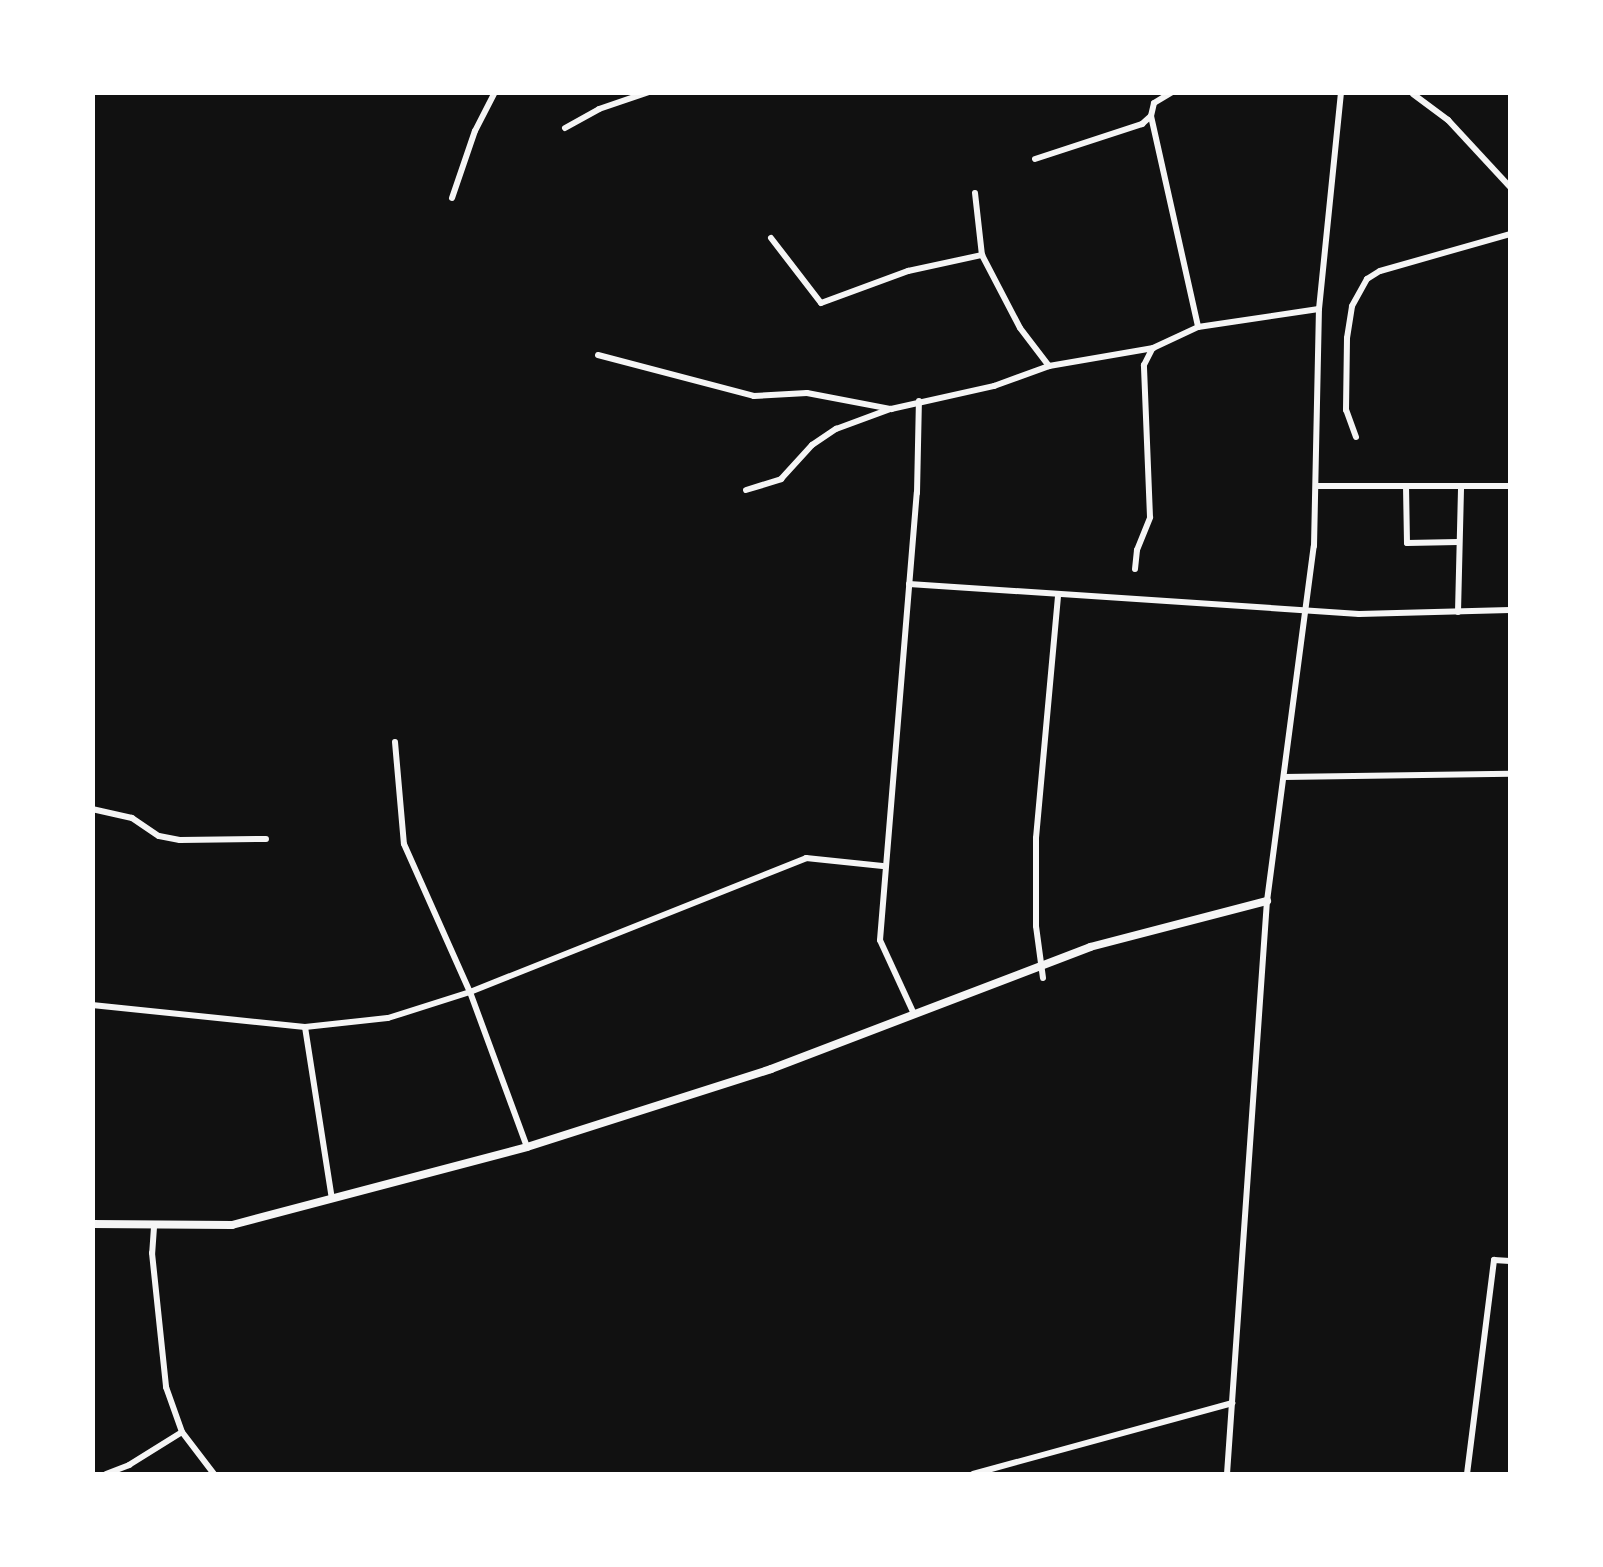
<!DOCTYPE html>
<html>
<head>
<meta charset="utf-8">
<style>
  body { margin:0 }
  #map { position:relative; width:1603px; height:1567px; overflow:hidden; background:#111; font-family:"Exo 2",sans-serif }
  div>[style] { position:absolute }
  .minor>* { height:6px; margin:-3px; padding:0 3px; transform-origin:3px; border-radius:3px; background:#f5f5f5 }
  .tertiary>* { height:8px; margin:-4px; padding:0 4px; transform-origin:4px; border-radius:4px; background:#f5f5f5 }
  span { translate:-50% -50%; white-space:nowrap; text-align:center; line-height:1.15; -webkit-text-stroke:8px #fff; paint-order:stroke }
  .frame { position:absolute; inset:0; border:95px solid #fff; pointer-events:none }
</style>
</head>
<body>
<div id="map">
  <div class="minor">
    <i style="left:1413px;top:94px;width:44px;rotate:36.6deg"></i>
    <i style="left:1448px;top:120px;width:91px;rotate:47.2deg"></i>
    <i style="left:1151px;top:116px;width:216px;rotate:77.4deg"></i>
    <i style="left:565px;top:128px;width:39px;rotate:-29deg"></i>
    <i style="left:599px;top:109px;width:53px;rotate:-18.8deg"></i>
    <i style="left:1035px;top:159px;width:113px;rotate:-18.1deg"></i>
    <i style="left:1142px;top:124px;width:12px;rotate:-42deg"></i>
    <i style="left:1151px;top:116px;width:13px;rotate:-77deg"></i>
    <i style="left:1154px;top:103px;width:21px;rotate:-31deg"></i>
    <i style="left:975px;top:193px;width:62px;rotate:83.6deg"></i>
    <i style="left:982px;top:255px;width:82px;rotate:62.5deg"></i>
    <i style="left:1020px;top:328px;width:48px;rotate:52.7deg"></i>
    <i style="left:452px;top:198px;width:71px;rotate:-71.1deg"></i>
    <i style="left:475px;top:131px;width:44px;rotate:-62.9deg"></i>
    <i style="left:771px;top:238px;width:82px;rotate:52.4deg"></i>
    <i style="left:821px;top:303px;width:93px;rotate:-20.2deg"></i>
    <i style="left:908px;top:271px;width:76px;rotate:-12.2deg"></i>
    <i style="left:598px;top:355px;width:161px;rotate:14.7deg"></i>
    <i style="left:754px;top:396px;width:53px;rotate:-3.2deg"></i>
    <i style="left:807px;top:393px;width:86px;rotate:10.8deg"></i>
    <i style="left:891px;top:409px;width:106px;rotate:-12.6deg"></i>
    <i style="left:994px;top:386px;width:59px;rotate:-20deg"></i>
    <i style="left:1049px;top:366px;width:106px;rotate:-9.8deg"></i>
    <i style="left:1153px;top:348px;width:50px;rotate:-25deg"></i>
    <i style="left:1198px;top:327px;width:122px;rotate:-8.5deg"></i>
    <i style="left:1356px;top:437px;width:29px;rotate:-110deg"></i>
    <i style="left:1346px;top:410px;width:72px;rotate:-89.2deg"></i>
    <i style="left:1347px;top:338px;width:32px;rotate:-81deg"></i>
    <i style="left:1352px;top:306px;width:31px;rotate:-61deg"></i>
    <i style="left:1367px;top:279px;width:15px;rotate:-32deg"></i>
    <i style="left:1380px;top:271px;width:135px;rotate:-15.9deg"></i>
    <i style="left:1317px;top:486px;width:193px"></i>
    <i style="left:1406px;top:486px;width:57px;rotate:89deg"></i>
    <i style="left:1407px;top:543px;width:51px;rotate:-1.1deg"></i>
    <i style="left:746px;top:490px;width:37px;rotate:-17deg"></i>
    <i style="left:781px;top:479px;width:46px;rotate:-47.6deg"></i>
    <i style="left:812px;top:445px;width:29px;rotate:-34deg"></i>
    <i style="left:836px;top:429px;width:58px;rotate:-20.3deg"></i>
    <i style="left:1135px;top:569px;width:19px;rotate:-84deg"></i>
    <i style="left:1137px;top:550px;width:35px;rotate:-68deg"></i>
    <i style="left:1150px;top:517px;width:152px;rotate:-92.3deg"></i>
    <i style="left:1144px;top:365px;width:18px;rotate:-63deg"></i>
    <i style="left:909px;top:584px;width:451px;rotate:3.8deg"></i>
    <i style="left:1359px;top:614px;width:151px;rotate:-1.5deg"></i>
    <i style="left:1458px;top:612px;width:126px;rotate:-88.6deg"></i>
    <i style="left:395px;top:742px;width:102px;rotate:85deg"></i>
    <i style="left:404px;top:844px;width:162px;rotate:66deg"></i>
    <i style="left:470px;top:992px;width:165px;rotate:69.8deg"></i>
    <i style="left:1284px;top:777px;width:226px;rotate:-0.8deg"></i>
    <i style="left:92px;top:809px;width:41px;rotate:12.7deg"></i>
    <i style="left:132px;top:818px;width:32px;rotate:34deg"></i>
    <i style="left:159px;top:836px;width:21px;rotate:11deg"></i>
    <i style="left:180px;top:840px;width:86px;rotate:-0.7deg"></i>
    <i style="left:1043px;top:978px;width:52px;rotate:-97.7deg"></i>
    <i style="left:1036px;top:926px;width:88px;rotate:-90deg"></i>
    <i style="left:1036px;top:838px;width:245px;rotate:-84.8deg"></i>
    <i style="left:92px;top:1005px;width:214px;rotate:5.9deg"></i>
    <i style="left:305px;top:1027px;width:83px;rotate:-6.2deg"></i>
    <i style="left:388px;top:1018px;width:86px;rotate:-17.6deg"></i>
    <i style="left:470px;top:992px;width:362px;rotate:-21.7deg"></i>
    <i style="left:806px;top:858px;width:77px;rotate:5.9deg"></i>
    <i style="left:914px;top:1014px;width:81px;rotate:-114.7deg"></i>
    <i style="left:880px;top:940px;width:449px;rotate:-85.3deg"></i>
    <i style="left:917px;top:493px;width:92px;rotate:-88.8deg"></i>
    <i style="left:305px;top:1027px;width:174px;rotate:81.1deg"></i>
    <i style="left:154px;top:1227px;width:26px;rotate:94deg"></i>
    <i style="left:152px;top:1253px;width:135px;rotate:84deg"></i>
    <i style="left:166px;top:1387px;width:48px;rotate:70.4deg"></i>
    <i style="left:182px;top:1432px;width:53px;rotate:52.7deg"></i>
    <i style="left:106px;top:1474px;width:25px;rotate:-21deg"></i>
    <i style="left:129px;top:1465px;width:62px;rotate:-31.9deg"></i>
    <i style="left:973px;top:1474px;width:269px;rotate:-15.3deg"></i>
    <i style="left:1227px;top:1474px;width:574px;rotate:-86.01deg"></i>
    <i style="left:1267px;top:901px;width:358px;rotate:-82.5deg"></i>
    <i style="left:1314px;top:546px;width:237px;rotate:-88.8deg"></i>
    <i style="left:1319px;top:309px;width:218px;rotate:-84.2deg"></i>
    <i style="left:1467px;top:1474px;width:216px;rotate:-82.8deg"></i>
    <i style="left:1494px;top:1260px;width:16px;rotate:4deg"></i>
  </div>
  <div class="tertiary">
    <i style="left:92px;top:1224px;width:140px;rotate:0.4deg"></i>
    <i style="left:232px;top:1225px;width:305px;rotate:-14.8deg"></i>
    <i style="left:527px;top:1147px;width:256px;rotate:-17.7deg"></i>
    <i style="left:771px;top:1069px;width:342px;rotate:-20.9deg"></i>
    <i style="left:1090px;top:947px;width:183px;rotate:-14.6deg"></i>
  </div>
  <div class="frame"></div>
</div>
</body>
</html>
